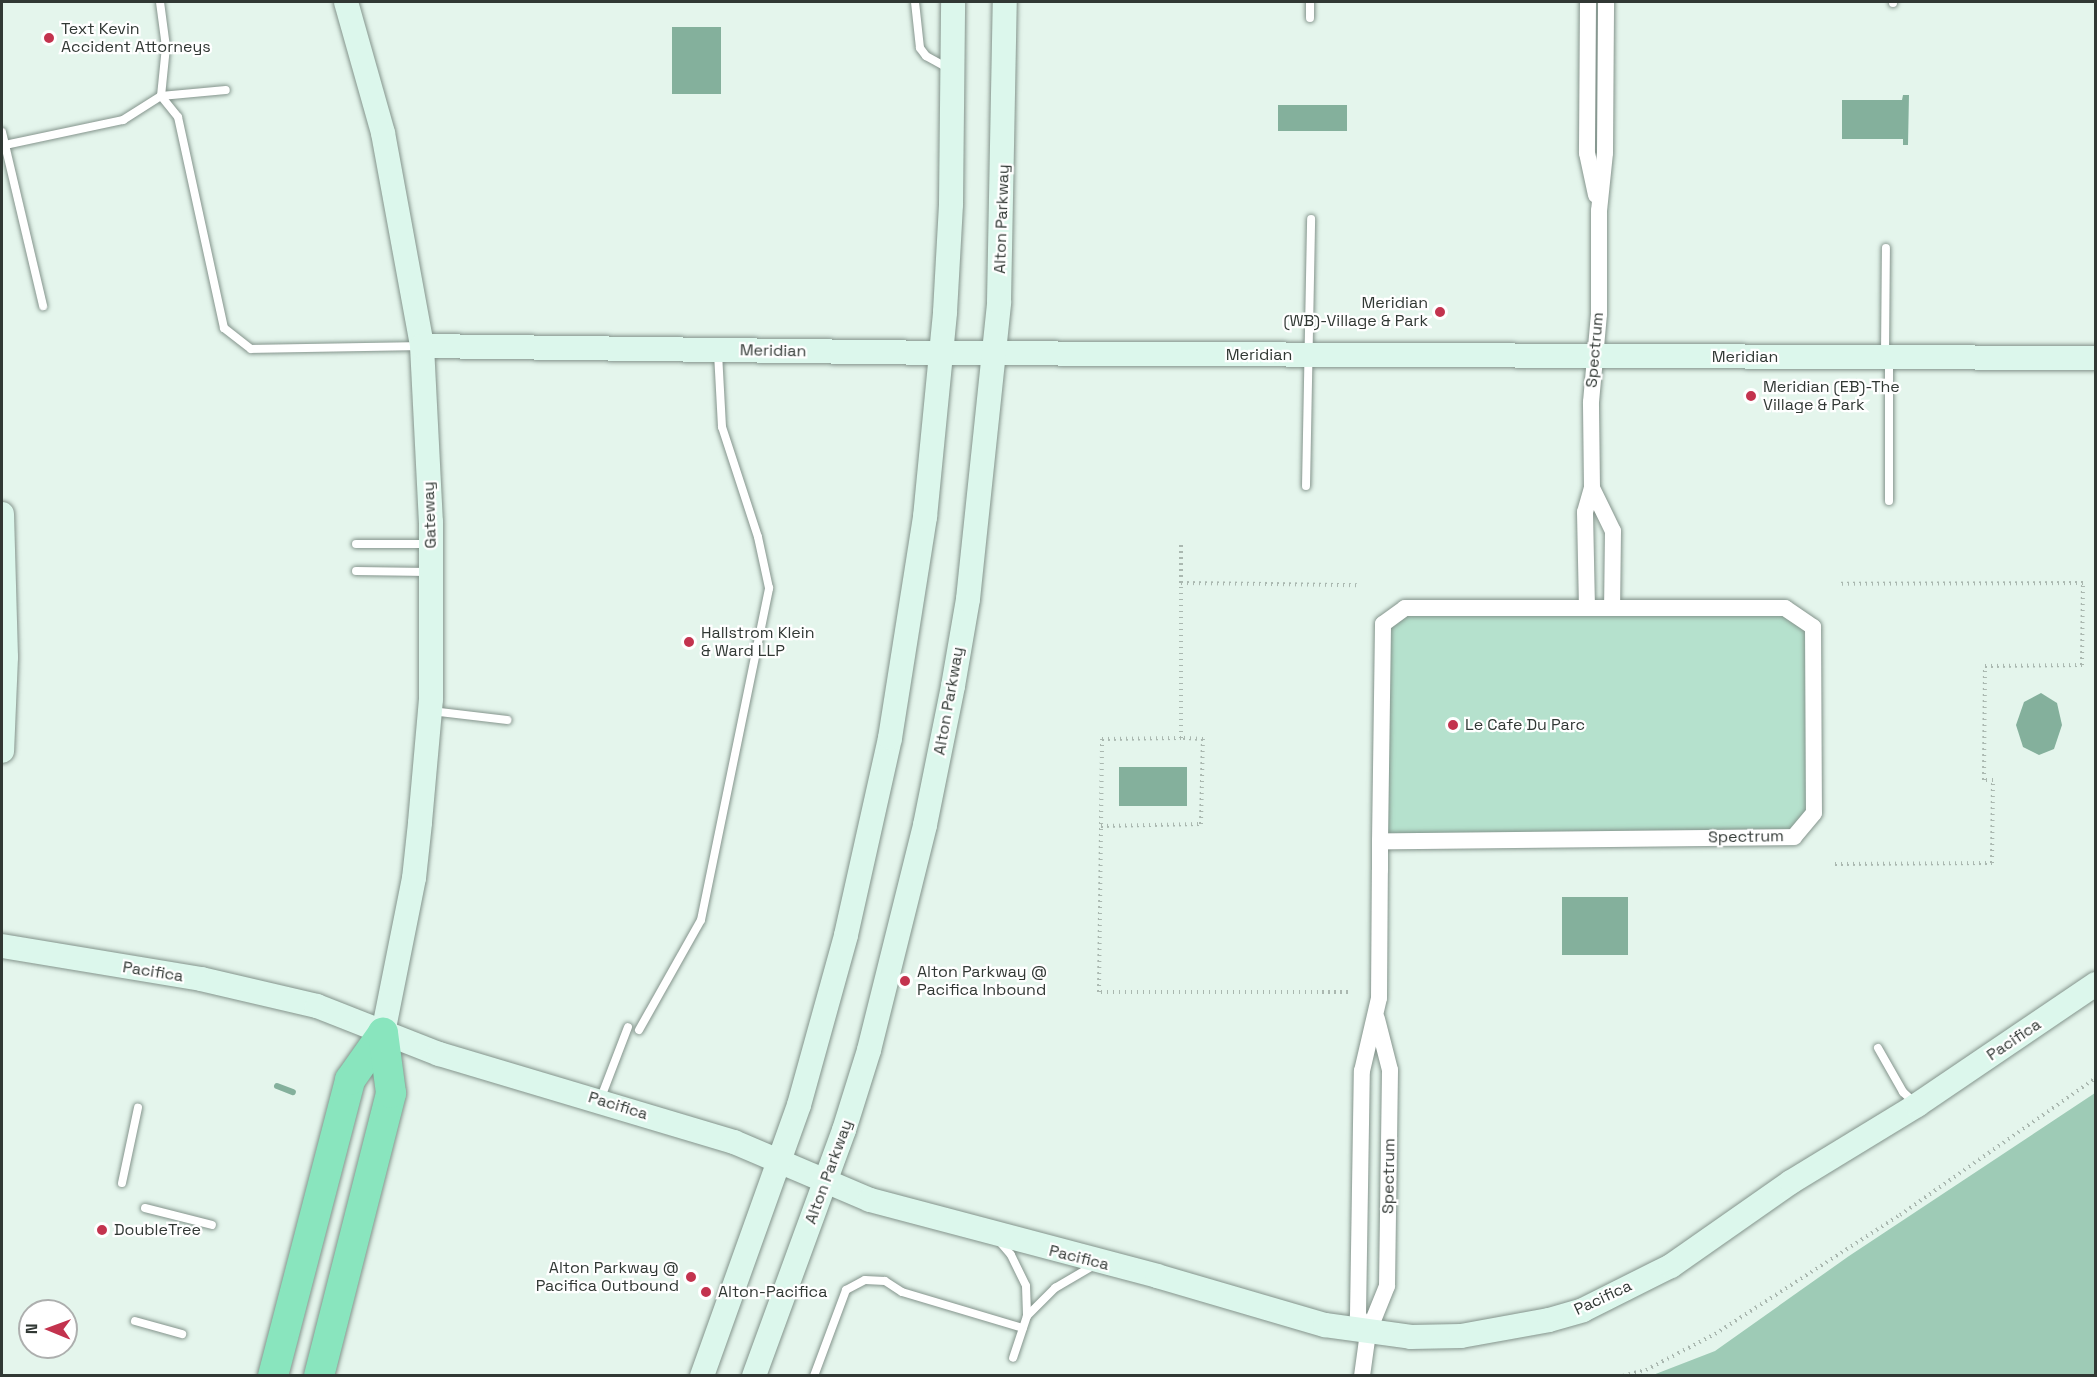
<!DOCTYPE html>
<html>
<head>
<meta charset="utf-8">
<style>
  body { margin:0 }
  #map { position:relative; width:2097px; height:1377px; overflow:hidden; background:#e4f5ec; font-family:"Space Grotesk",sans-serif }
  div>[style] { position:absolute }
  .green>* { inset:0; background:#b5e1cd }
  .forest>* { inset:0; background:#9ecbb6 }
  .water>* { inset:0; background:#84b09c; transform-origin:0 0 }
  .stream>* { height:6px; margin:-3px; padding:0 3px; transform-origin:3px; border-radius:3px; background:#84b09c }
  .path>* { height:4px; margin-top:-2px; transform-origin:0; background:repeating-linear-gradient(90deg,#aab8b0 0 1.5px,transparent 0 6px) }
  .roads { filter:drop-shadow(0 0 2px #84948c) drop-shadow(0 0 2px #84948c) }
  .lane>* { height:8px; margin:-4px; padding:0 4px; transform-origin:4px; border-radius:4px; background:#fff }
  .street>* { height:16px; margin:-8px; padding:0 8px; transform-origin:8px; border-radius:8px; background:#fff }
  .secondary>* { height:24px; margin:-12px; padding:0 12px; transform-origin:12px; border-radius:12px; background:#dcf7ec }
  .highway>* { height:30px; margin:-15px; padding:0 15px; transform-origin:15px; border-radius:15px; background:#89e5be }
  .dots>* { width:16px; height:16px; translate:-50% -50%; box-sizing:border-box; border:3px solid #fff; border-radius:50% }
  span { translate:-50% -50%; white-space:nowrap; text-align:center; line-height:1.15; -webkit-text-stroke:4.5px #fff; paint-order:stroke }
  .poi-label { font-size:16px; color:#313834 }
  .left { translate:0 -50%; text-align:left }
  .right { translate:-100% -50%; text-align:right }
  .street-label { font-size:16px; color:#313834 }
  .frame { position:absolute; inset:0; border:3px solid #313834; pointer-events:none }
  .north { position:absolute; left:18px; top:1299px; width:60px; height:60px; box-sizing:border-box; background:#fff; border:2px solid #adafae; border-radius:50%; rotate:271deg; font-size:16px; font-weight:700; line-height:24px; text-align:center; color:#313834 }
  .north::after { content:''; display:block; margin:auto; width:21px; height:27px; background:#c3334e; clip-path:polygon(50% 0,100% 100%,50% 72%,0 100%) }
</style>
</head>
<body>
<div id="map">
  <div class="green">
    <i style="clip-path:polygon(1405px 608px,1785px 608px,1813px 627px,1814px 813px,1794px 837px,1380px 841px,1383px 624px)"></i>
  </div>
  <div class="forest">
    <i style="clip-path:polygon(2095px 1093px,2095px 1375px,1653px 1375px,1715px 1351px,1849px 1256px)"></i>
  </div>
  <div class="water">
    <i style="left:672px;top:27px;width:49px;height:67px"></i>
    <i style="clip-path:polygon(1903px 95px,1909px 95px,1908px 145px,1903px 145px,1903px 139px,1842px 139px,1842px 100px,1902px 100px)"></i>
    <i style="left:1278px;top:105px;width:69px;height:26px"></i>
    <i style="clip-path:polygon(2041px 693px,2057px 703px,2062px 725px,2054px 749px,2039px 755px,2023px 747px,2016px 725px,2024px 702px)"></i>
    <i style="left:1119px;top:767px;width:68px;height:39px"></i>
    <i style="left:1628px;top:897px;width:58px;height:66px;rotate:90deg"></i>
  </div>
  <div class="stream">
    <i style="left:277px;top:1086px;width:17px;rotate:21deg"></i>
  </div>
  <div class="path">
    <i style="left:1181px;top:583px;width:42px;rotate:-90deg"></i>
    <i style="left:1101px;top:826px;width:100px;rotate:-1.1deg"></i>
    <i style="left:1201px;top:824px;width:85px;rotate:-88.7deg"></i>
    <i style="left:1203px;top:739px;width:22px;rotate:-177deg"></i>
    <i style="left:1835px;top:864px;width:157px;rotate:-0.4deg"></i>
    <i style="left:1992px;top:863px;width:83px;rotate:-89.3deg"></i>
    <i style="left:1993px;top:780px;width:9px;rotate:180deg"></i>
    <i style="left:1984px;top:780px;width:114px;rotate:-89.5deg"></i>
    <i style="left:1985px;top:666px;width:97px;rotate:-0.6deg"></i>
    <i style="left:2082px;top:665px;width:82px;rotate:-89.3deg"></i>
    <i style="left:2083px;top:583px;width:246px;rotate:179.8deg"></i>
    <i style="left:1348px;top:992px;width:249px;rotate:180deg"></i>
    <i style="left:1099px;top:992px;width:253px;rotate:-89.3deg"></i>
    <i style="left:1102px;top:739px;width:79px;rotate:-0.7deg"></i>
    <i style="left:1181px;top:738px;width:155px;rotate:-90deg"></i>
    <i style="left:1181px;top:583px;width:176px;rotate:0.7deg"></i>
    <i style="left:1623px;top:1376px;width:24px;rotate:-15deg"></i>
    <i style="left:1646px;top:1370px;width:78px;rotate:-27.6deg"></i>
    <i style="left:1715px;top:1334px;width:220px;rotate:-32.8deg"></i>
    <i style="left:1900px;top:1215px;width:239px;rotate:-35deg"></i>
  </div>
  <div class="roads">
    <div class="lane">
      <i style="left:915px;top:2px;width:46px;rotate:83.8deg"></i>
      <i style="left:920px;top:48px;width:10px;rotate:53deg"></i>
      <i style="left:926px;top:56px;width:25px;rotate:29deg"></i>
      <i style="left:1893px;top:3px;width:1px;rotate:-90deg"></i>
      <i style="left:1310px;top:18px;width:16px;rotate:-90deg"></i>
      <i style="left:161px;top:96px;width:27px;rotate:51deg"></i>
      <i style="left:178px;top:117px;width:216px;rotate:77.7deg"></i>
      <i style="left:224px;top:328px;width:34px;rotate:38deg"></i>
      <i style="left:251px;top:349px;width:169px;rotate:-1deg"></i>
      <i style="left:161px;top:96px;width:65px;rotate:-5.3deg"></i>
      <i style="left:2px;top:132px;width:179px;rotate:76.7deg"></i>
      <i style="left:5px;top:145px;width:121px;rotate:-12deg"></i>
      <i style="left:123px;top:120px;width:45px;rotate:-32.3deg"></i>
      <i style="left:161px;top:96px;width:49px;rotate:-84.2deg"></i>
      <i style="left:166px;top:47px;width:45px;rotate:-97.6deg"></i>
      <i style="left:1885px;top:354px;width:106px;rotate:-89.5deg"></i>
      <i style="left:1889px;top:358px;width:143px;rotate:90deg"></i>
      <i style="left:1306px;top:486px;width:267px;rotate:-88.9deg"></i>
      <i style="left:356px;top:544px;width:72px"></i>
      <i style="left:356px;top:571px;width:72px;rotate:0.8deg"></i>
      <i style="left:431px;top:711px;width:77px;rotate:6.8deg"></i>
      <i style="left:639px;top:1030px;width:126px;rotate:-60.6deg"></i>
      <i style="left:701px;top:920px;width:339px;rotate:-78.4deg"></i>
      <i style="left:769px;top:588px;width:52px;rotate:-102.2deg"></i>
      <i style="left:758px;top:537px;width:116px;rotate:-108.1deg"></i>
      <i style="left:722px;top:427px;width:74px;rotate:-93.1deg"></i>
      <i style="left:1878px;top:1048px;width:51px;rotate:60.4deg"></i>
      <i style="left:1903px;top:1092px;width:18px;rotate:43deg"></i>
      <i style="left:600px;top:1100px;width:78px;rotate:-69deg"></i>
      <i style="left:122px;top:1183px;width:77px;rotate:-78deg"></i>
      <i style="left:145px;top:1208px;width:69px;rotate:14.2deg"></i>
      <i style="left:999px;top:1241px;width:18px;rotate:49deg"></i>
      <i style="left:1011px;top:1255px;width:34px;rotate:64deg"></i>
      <i style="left:1026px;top:1286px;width:30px;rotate:88deg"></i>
      <i style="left:1027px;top:1316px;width:44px;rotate:108.4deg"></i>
      <i style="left:1027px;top:1316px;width:40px;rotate:-45deg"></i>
      <i style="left:1055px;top:1288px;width:48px;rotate:-30.3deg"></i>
      <i style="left:135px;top:1321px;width:49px;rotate:15.5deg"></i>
      <i style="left:814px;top:1376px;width:92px;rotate:-69.6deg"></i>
      <i style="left:846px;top:1290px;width:21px;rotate:-28deg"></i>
      <i style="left:865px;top:1280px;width:20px;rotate:3deg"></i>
      <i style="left:885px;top:1281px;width:20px;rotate:33deg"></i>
      <i style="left:902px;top:1292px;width:126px;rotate:16.6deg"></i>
    </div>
    <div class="street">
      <i style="left:1588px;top:2px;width:151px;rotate:90.4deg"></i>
      <i style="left:1587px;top:153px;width:43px;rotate:77.9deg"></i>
      <i style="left:1592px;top:488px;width:48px;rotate:64deg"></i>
      <i style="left:1613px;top:531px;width:77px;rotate:90.7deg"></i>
      <i style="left:1587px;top:608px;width:96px;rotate:-91.2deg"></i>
      <i style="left:1585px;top:512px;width:25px;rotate:-74deg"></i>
      <i style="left:1592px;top:488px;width:86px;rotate:-90.7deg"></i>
      <i style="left:1591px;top:402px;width:88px;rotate:-84.8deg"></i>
      <i style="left:1599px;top:314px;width:103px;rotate:-90deg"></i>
      <i style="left:1599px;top:211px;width:58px;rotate:-84.1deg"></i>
      <i style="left:1605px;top:153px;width:151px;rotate:-89.6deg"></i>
      <i style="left:1368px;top:1333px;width:21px;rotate:-119deg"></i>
      <i style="left:1358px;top:1315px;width:244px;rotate:-89.1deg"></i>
      <i style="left:1362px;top:1071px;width:75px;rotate:-76.9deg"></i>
      <i style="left:1379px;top:998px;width:128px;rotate:-89.6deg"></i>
      <i style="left:1380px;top:870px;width:29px;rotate:-90deg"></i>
      <i style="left:1380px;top:841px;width:217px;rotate:-89.2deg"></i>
      <i style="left:1383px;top:624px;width:27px;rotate:-36deg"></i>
      <i style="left:1405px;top:608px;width:380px"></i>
      <i style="left:1785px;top:608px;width:34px;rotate:34deg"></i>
      <i style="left:1813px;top:627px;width:186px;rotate:89.7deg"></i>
      <i style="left:1814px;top:813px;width:31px;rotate:130deg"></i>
      <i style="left:1794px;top:837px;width:414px;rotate:179.4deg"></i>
      <i style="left:1362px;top:1376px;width:43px;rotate:-82.1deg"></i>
      <i style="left:1368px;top:1333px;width:51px;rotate:-68deg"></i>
      <i style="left:1387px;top:1286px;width:216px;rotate:-89.2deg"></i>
      <i style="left:1390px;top:1070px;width:53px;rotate:-104.3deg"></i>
    </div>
    <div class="secondary">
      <i style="left:346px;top:2px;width:136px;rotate:74.2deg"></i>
      <i style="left:383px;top:133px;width:217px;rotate:79.6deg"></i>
      <i style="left:422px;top:346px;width:176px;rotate:87.1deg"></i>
      <i style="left:431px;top:522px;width:177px;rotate:90deg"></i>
      <i style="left:431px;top:699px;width:124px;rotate:95.1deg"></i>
      <i style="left:420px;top:823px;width:55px;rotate:96.2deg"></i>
      <i style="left:414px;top:878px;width:158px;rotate:101.3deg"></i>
      <i style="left:422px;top:346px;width:519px;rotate:0.77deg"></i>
      <i style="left:941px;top:353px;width:1155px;rotate:0.25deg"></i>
      <i style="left:2px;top:514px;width:143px;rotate:88.4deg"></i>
      <i style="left:6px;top:657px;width:94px;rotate:92.4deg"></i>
      <i style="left:2px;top:946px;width:202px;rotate:9.4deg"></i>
      <i style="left:201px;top:979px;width:119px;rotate:13.1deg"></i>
      <i style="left:317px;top:1006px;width:131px;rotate:21.5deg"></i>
      <i style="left:439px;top:1054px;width:308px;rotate:16.6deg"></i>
      <i style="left:734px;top:1142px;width:148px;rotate:23.1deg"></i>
      <i style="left:870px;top:1200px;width:297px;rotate:14.8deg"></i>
      <i style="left:1157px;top:1276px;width:175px;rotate:16.3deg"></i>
      <i style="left:1325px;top:1325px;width:87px;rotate:7.9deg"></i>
      <i style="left:1411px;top:1337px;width:50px;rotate:-1.1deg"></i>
      <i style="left:1461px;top:1336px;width:89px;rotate:-10.3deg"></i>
      <i style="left:1549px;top:1320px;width:35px;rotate:-16deg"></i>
      <i style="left:1583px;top:1310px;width:98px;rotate:-26.6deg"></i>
      <i style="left:1671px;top:1266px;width:146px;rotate:-35deg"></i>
      <i style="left:1791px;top:1182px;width:148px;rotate:-31.4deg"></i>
      <i style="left:1917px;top:1105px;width:216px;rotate:-34.1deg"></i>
      <i style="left:702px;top:1376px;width:288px;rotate:-70.3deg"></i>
      <i style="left:799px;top:1105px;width:176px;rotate:-74.5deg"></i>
      <i style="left:846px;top:935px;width:202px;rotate:-77.4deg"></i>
      <i style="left:890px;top:738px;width:224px;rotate:-81deg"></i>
      <i style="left:925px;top:517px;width:206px;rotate:-84.4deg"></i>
      <i style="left:945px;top:312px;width:108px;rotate:-86.8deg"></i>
      <i style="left:951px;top:204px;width:202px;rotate:-89.4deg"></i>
      <i style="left:754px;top:1376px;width:262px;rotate:-69.9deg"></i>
      <i style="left:844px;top:1130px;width:84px;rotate:-72.6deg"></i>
      <i style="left:869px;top:1050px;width:232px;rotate:-76deg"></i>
      <i style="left:925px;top:825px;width:142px;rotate:-78.6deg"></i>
      <i style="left:953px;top:686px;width:88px;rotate:-80.2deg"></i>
      <i style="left:968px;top:599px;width:299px;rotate:-84deg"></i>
      <i style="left:999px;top:302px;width:300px;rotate:-88.9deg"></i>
    </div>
    <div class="highway">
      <i style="left:273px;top:1376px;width:306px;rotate:-75.4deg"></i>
      <i style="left:350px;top:1080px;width:57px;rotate:-54.9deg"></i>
      <i style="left:319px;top:1376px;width:292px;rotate:-75.7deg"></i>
      <i style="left:391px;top:1093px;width:61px;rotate:-97.6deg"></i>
    </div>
  </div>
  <div class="dots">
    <i style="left:49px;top:38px;background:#c3334e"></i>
    <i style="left:1440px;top:312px;background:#c3334e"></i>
    <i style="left:1751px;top:396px;background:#c3334e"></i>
    <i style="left:689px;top:642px;background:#c3334e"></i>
    <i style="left:1453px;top:725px;background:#c3334e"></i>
    <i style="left:905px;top:981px;background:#c3334e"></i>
    <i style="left:102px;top:1230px;background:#c3334e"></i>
    <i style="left:691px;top:1277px;background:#c3334e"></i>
    <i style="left:706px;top:1292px;background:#c3334e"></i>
  </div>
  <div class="poi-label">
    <span class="left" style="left:61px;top:38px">Text Kevin<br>Accident Attorneys</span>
    <span class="right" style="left:1428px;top:312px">Meridian<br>(WB)-Village &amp; Park</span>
    <span class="left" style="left:1763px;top:396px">Meridian (EB)-The<br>Village &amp; Park</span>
    <span class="left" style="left:701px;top:642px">Hallstrom Klein<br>&amp; Ward LLP</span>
    <span class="left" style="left:1465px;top:725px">Le Cafe Du Parc</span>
    <span class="left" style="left:917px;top:981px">Alton Parkway @<br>Pacifica Inbound</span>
    <span class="left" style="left:114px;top:1230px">DoubleTree</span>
    <span class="right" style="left:679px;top:1277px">Alton Parkway @<br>Pacifica Outbound</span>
    <span class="left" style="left:718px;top:1292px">Alton-Pacifica</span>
  </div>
  <div class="street-label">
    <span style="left:1002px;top:219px;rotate:-88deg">Alton Parkway</span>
    <span style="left:1595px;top:350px;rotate:-85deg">Spectrum</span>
    <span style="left:773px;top:351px;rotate:1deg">Meridian</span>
    <span style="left:1259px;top:355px">Meridian</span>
    <span style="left:1745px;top:357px">Meridian</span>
    <span style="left:430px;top:515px;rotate:-92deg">Gateway</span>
    <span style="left:949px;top:701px;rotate:-80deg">Alton Parkway</span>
    <span style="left:1746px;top:837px;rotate:-1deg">Spectrum</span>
    <span style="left:153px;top:972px;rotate:9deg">Pacifica</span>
    <span style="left:2014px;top:1040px;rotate:-34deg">Pacifica</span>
    <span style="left:618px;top:1106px;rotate:17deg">Pacifica</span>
    <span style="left:829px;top:1172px;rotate:-70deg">Alton Parkway</span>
    <span style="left:1389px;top:1176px;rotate:-89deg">Spectrum</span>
    <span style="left:1079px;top:1258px;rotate:14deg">Pacifica</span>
    <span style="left:1603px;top:1298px;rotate:-25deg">Pacifica</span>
  </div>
  <div class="frame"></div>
  <div class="north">N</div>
</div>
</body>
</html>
